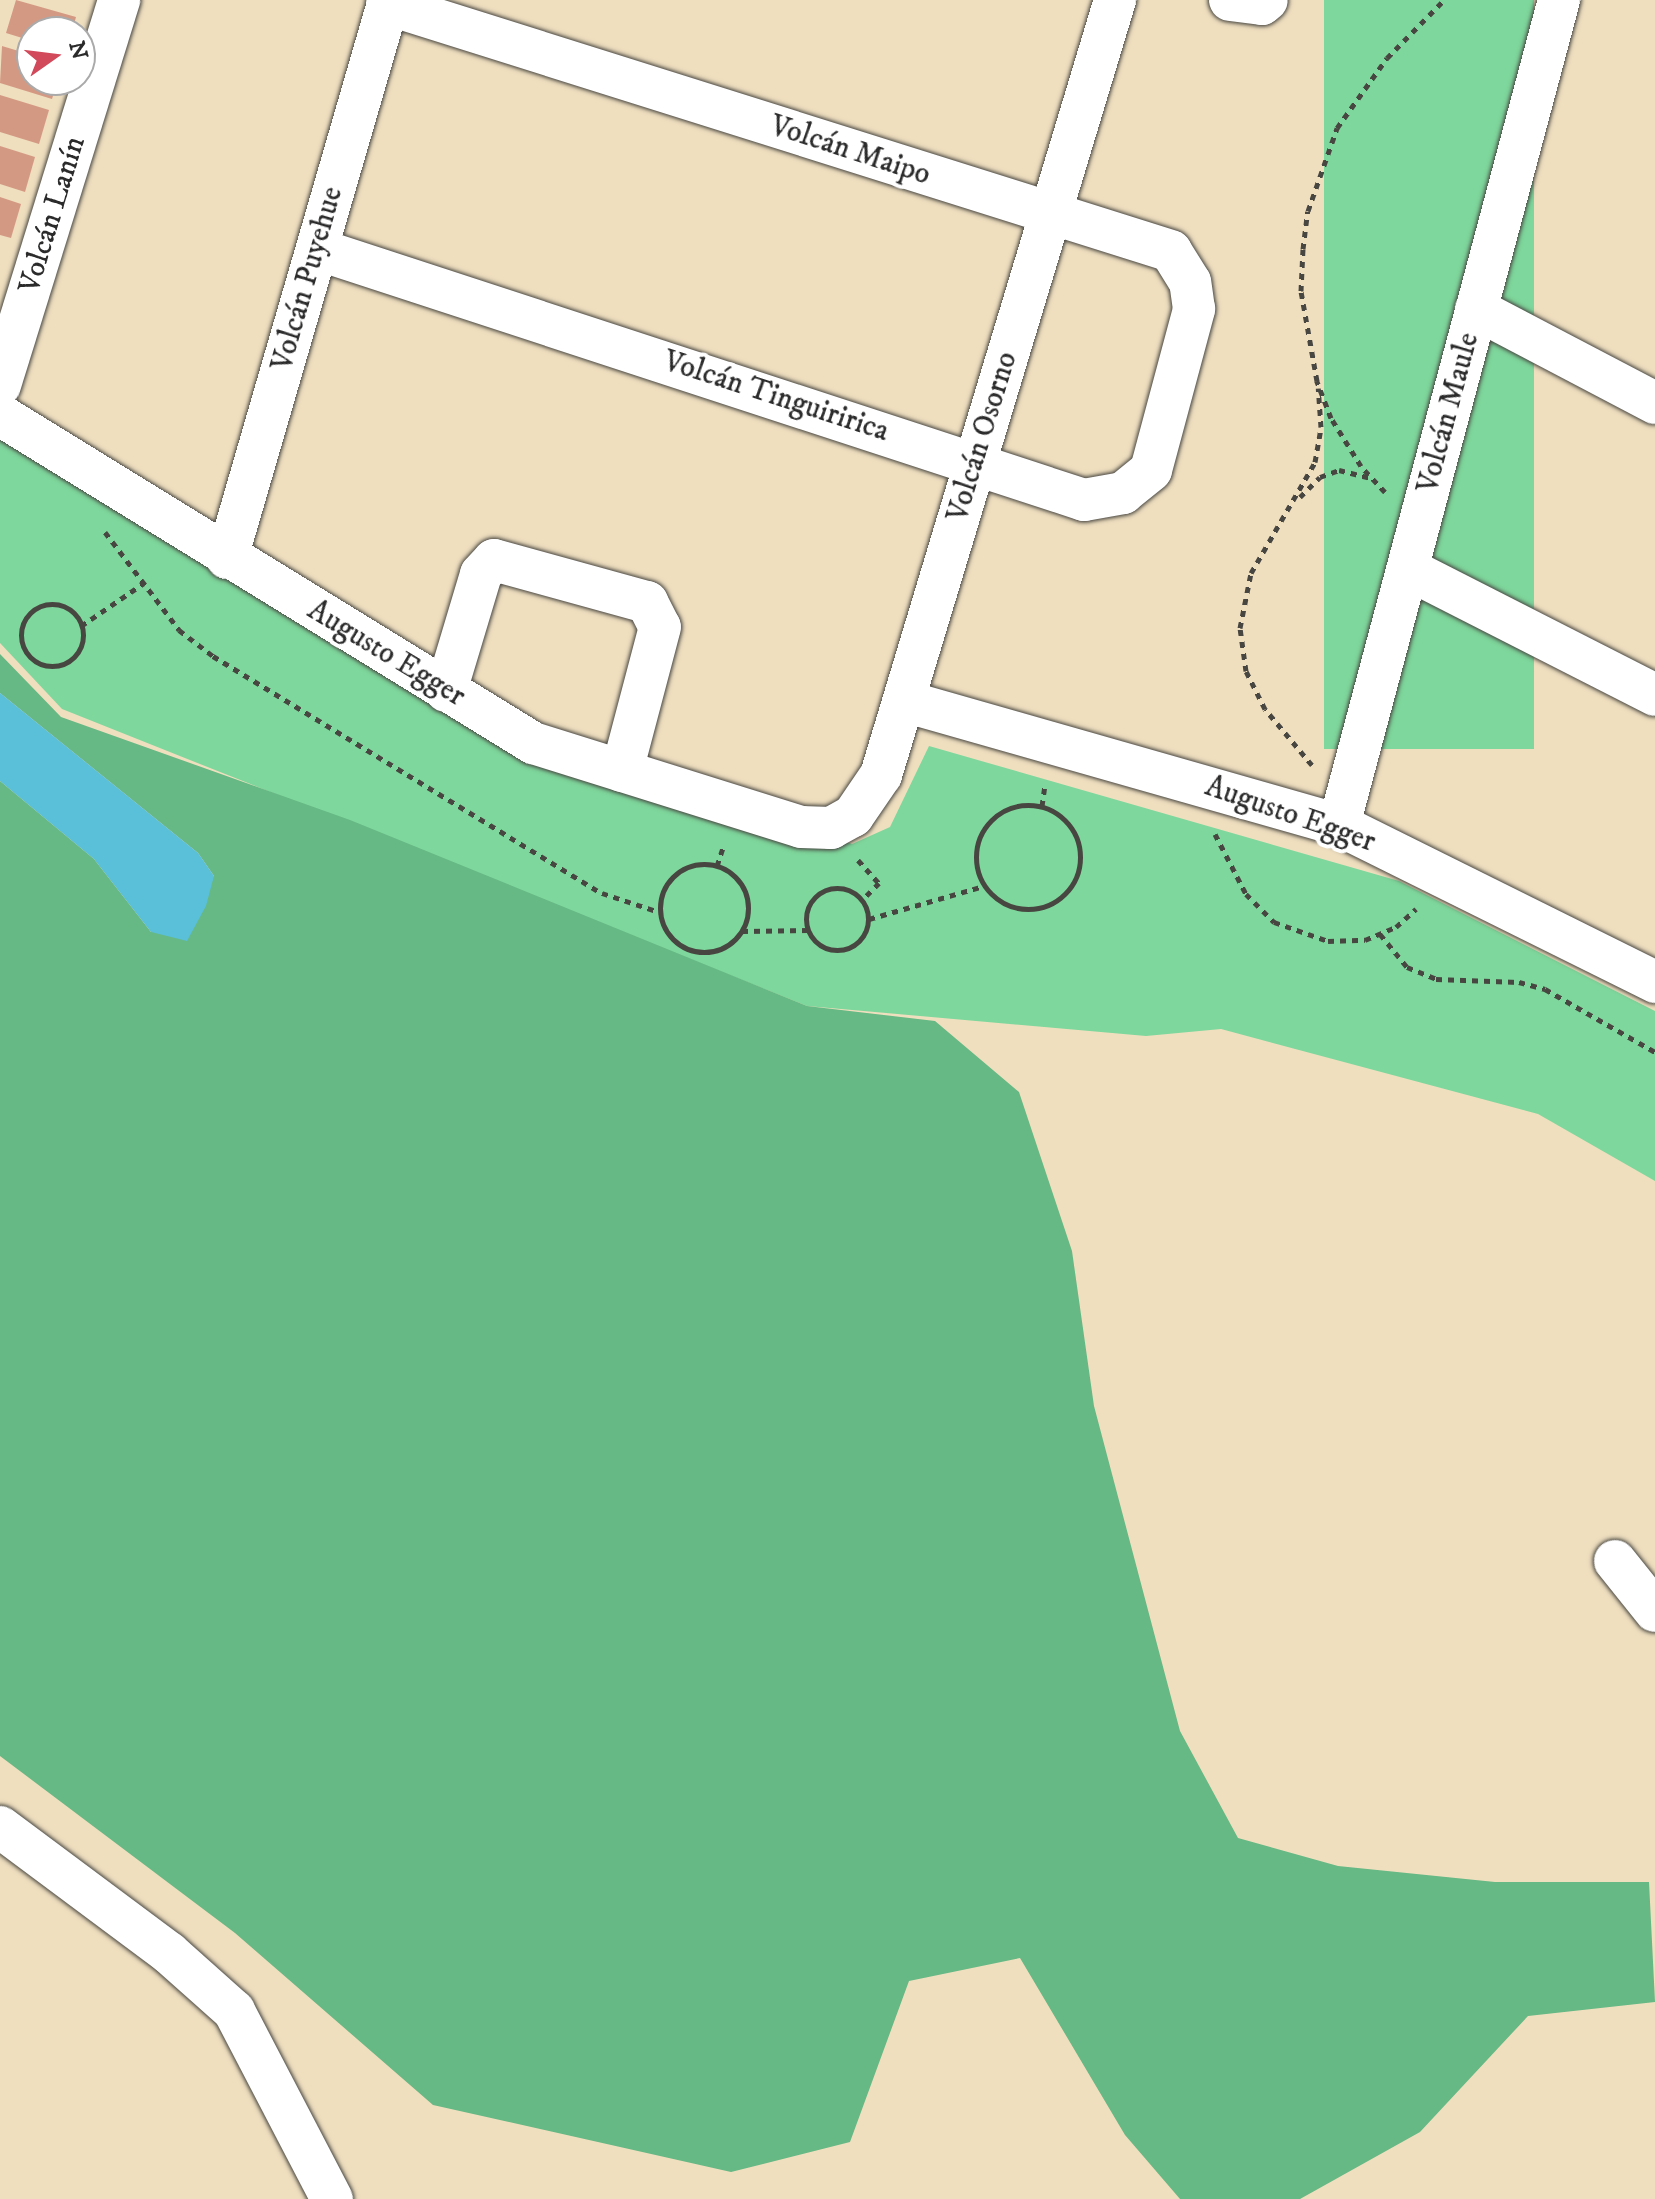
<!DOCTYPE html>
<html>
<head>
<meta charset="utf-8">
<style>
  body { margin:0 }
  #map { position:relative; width:1655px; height:2199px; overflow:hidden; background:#efdfbf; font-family:"IM FELL DW Pica",serif }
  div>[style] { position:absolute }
  .green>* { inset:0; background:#7ed79c; transform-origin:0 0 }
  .forest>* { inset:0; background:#66b884 }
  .water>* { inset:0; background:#5abfd8 }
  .building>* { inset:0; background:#d49983 }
  .path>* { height:5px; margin-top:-2.5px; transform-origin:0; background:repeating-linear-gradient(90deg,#484641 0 6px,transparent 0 12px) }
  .path>.ring { margin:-2.5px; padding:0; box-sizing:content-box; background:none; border:5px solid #484641; border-radius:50% }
  .roads { filter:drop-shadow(0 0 2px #484641) drop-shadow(0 0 2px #484641) }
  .street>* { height:42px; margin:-21px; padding:0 21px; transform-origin:21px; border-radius:21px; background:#fff }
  span { translate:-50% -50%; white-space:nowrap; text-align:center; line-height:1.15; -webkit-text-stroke:8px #fff; paint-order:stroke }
  .street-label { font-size:30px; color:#2b2b2b }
  .north { position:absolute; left:16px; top:16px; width:80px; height:80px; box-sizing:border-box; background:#fff; border:2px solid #aaa; border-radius:50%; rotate:76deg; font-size:22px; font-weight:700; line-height:32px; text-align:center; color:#2b2b2b }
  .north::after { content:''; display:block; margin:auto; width:28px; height:36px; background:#d1495b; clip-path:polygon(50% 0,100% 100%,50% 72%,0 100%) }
</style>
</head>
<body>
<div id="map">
  <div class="green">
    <i style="left:1324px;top:0;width:210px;height:749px"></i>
    <i style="clip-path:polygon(0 425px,566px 747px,801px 827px,852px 844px,890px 827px,929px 746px,1399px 881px,1655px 1011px,1655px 1181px,1538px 1114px,1221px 1029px,1146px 1036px,807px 1006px,62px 709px,0 643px)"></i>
  </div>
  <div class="forest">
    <i style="clip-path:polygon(0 654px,61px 717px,350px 820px,807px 1006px,935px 1021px,1019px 1092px,1072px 1251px,1094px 1406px,1180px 1731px,1238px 1838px,1338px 1866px,1495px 1882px,1649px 1882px,1655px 2002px,1528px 2016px,1420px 2132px,1300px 2199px,1180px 2199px,1125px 2135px,1020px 1958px,909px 1981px,850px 2142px,731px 2172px,433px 2105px,235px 1933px,0 1756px,0 781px,94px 859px,151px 932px,214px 876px,198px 853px,0 693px)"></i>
  </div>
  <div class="water">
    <i style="clip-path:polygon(0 693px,198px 853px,214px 876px,206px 906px,187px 941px,151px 932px,94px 859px,0 781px)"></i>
  </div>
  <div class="building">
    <i style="clip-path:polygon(16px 0,76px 17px,72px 32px,32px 32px,32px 41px,6px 33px)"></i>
    <i style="clip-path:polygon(2px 46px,32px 55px,32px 80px,58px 80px,52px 99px,0 83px)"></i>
    <i style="clip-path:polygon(0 95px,49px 110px,39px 144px,0 132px)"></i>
    <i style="clip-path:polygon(0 146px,35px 157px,25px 192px,0 184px)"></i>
    <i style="clip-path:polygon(0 197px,21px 204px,11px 238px,0 235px)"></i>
  </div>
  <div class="path">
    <i style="left:1385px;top:492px;width:35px;rotate:-133deg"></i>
    <i style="left:1361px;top:466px;width:57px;rotate:-122deg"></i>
    <i style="left:1331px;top:418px;width:40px;rotate:-111deg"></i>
    <i style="left:1317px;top:381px;width:91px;rotate:-100.1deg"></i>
    <i style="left:1301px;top:291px;width:42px;rotate:-87.3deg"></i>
    <i style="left:1303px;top:249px;width:38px;rotate:-83deg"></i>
    <i style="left:1308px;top:211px;width:88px;rotate:-70.7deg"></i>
    <i style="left:1337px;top:128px;width:86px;rotate:-54.5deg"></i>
    <i style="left:1387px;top:58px;width:81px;rotate:-45.5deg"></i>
    <i style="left:1300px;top:497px;width:28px;rotate:-45deg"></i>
    <i style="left:1320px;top:477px;width:20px;rotate:-20deg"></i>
    <i style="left:1339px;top:470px;width:33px;rotate:14deg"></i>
    <i style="left:105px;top:532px;width:123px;rotate:52.9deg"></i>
    <i style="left:179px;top:630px;width:43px;rotate:37.4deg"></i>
    <i style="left:213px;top:656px;width:456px;rotate:31.4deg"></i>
    <i style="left:602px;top:893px;width:60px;rotate:18.4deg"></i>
    <i class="ring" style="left:21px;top:604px;width:57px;height:57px"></i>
    <i style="left:81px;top:626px;width:76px;rotate:-34.3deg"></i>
    <i style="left:1312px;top:765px;width:73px;rotate:-130deg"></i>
    <i style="left:1265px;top:709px;width:42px;rotate:-116.6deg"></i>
    <i style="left:1246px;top:671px;width:43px;rotate:-97.9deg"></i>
    <i style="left:1240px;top:628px;width:56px;rotate:-78.7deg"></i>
    <i style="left:1251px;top:573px;width:128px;rotate:-60deg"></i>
    <i style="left:1315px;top:462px;width:36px;rotate:-80deg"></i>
    <i style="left:1321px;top:427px;width:39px;rotate:-94deg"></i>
    <i class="ring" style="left:976px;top:805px;width:99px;height:99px"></i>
    <i style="left:1042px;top:806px;width:21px;rotate:-82deg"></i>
    <i style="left:1215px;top:834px;width:68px;rotate:62.7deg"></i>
    <i style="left:1246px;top:894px;width:40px;rotate:45deg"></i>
    <i style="left:1274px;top:922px;width:57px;rotate:19.4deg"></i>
    <i style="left:1328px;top:941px;width:37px;rotate:-2deg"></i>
    <i style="left:1365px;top:940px;width:34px;rotate:-23deg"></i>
    <i style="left:1396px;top:927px;width:27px;rotate:-42deg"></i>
    <i style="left:858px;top:860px;width:31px;rotate:48deg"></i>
    <i style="left:879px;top:883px;width:24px;rotate:135deg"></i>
    <i class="ring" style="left:660px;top:864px;width:83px;height:83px"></i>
    <i style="left:717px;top:866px;width:20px;rotate:-72deg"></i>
    <i class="ring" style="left:806px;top:888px;width:57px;height:57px"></i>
    <i style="left:869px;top:919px;width:120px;rotate:-16deg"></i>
    <i style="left:742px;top:931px;width:66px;rotate:-0.9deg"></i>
    <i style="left:1380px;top:934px;width:43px;rotate:50.7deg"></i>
    <i style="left:1407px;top:967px;width:31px;rotate:22deg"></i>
    <i style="left:1436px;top:979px;width:83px;rotate:2.1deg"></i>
    <i style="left:1519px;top:982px;width:27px;rotate:15deg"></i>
    <i style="left:1545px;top:989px;width:127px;rotate:29.8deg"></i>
  </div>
  <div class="roads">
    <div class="street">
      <i style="left:1230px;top:0;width:32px;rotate:7deg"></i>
      <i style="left:1262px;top:4px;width:6px;rotate:-39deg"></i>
      <i style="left:317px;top:249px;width:807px;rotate:18.12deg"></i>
      <i style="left:1084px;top:500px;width:40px;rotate:-10deg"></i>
      <i style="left:1123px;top:493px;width:36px;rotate:-39deg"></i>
      <i style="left:1151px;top:470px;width:167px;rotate:-75deg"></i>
      <i style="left:1194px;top:309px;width:27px;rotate:-98deg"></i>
      <i style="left:1190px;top:282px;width:36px;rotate:-122deg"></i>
      <i style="left:1171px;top:251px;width:822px;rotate:-162.51deg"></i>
      <i style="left:1476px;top:309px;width:202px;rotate:27.7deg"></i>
      <i style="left:0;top:385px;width:403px;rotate:-72.8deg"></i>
      <i style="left:0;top:415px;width:626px;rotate:31.61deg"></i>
      <i style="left:533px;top:743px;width:281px;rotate:17.4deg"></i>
      <i style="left:801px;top:827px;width:30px;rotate:2deg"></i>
      <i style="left:831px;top:828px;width:25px;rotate:-29deg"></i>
      <i style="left:853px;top:816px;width:50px;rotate:-55.7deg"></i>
      <i style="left:881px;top:775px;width:810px;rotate:-73.2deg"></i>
      <i style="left:227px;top:558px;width:581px;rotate:-73.81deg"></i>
      <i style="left:1408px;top:569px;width:277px;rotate:27deg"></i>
      <i style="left:446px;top:691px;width:122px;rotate:-73.3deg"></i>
      <i style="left:481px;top:574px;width:19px;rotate:-47deg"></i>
      <i style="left:494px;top:560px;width:159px;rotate:15.4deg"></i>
      <i style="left:647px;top:602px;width:28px;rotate:63deg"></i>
      <i style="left:660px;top:627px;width:149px;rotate:104.8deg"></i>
      <i style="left:904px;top:701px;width:452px;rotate:15.9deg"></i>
      <i style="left:1339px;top:825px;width:353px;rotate:26.4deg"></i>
      <i style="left:1339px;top:825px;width:854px;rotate:-75.07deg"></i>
      <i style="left:1615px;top:1561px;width:64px;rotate:51.3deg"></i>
      <i style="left:0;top:1827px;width:211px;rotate:36.7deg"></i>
      <i style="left:169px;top:1953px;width:87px;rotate:41.7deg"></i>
      <i style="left:234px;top:2011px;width:212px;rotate:62.5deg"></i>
    </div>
  </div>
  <div class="street-label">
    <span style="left:850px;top:151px;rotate:18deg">Volcán Maipo</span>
    <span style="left:53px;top:215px;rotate:-73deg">Volcán Lanín</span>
    <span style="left:308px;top:279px;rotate:-74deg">Volcán Puyehue</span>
    <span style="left:776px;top:397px;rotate:18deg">Volcán Tinguiririca</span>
    <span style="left:1449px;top:413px;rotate:-75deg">Volcán Maule</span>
    <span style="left:983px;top:437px;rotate:-73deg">Volcán Osorno</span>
    <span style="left:386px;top:654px;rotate:31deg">Augusto Egger</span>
    <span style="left:1290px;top:815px;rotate:19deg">Augusto Egger</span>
  </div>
  <div class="north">N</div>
</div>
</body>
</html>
